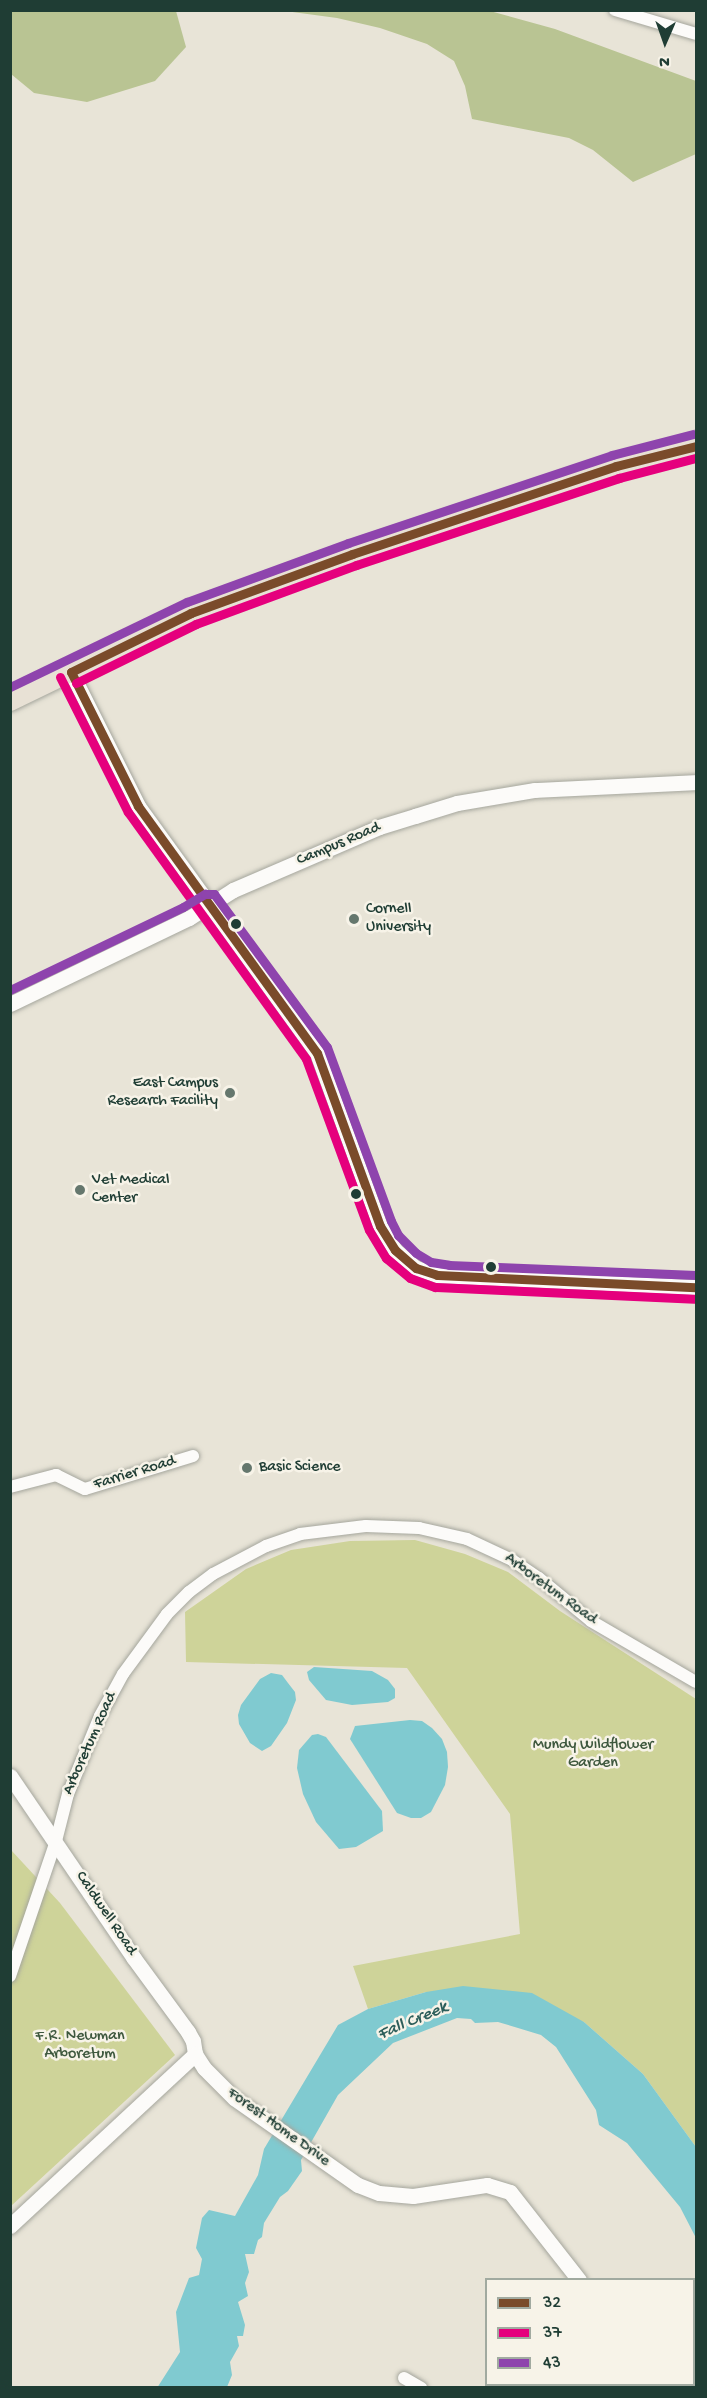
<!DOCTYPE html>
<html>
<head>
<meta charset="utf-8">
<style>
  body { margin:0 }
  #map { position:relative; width:707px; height:2398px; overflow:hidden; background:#e8e4d7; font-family:"Gochi Hand",sans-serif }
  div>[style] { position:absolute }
  .green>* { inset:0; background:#ced399 }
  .forest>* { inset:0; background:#b9c493 }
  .water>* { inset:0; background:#80cad0 }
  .roads { filter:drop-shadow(0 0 2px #a5a69d) drop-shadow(0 0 2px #a5a69d) }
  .minor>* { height:12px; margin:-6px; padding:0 6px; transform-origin:6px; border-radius:6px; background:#fcfbf9 }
  .tertiary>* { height:15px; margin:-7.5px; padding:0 7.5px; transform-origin:7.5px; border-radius:7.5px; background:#fcfbf9 }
  .primary>* { height:20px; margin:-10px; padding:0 10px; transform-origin:10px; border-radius:10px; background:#e8e1d5 }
  .bus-1>* { height:9px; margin:-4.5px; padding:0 4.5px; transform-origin:4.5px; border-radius:4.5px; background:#7a4b2a }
  .bus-2>* { height:9px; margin:-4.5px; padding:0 4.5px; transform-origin:4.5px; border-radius:4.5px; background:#e5007d }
  .bus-3>* { height:9px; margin:-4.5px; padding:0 4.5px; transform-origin:4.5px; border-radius:4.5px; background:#8e44ad }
  .dots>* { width:16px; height:16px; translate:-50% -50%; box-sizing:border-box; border:3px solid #f7f3e8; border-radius:50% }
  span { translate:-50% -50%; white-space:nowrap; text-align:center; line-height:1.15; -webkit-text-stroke:5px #f7f3e8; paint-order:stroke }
  .street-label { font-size:16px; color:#1f3d34 }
  .poi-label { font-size:16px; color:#1f3d34 }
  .left { translate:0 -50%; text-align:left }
  .right { translate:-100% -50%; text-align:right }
  .park-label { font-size:16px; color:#3e583e }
  .water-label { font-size:18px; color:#2c5e5a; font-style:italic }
  .frame { position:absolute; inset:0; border:12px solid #1f3d34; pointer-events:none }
  .legend { position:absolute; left:485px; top:2278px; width:210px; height:108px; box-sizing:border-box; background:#f7f3e8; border:2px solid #a1aaa0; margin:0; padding:8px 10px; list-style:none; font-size:18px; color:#1f3d34 }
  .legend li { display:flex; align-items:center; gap:12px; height:30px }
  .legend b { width:30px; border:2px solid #a1aaa0 }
  .north { position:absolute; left:635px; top:12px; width:60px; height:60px; -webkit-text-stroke:4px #f7f3e8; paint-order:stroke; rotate:182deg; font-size:16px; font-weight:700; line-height:24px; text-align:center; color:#1f3d34 }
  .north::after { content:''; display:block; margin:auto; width:21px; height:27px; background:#1f3d34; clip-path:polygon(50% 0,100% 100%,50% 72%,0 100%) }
</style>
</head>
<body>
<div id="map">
  <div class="green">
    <i style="clip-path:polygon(415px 1540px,465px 1554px,508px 1572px,560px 1611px,696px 1699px,696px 2147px,643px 2074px,584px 2022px,426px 1992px,368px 2009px,353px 1966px,520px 1934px,510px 1814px,407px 1668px,186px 1662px,185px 1612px,246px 1569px,291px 1550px,350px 1541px)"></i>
    <i style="clip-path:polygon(11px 1850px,60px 1903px,175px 2055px,11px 2206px)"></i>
  </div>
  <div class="forest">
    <i style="clip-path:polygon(10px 11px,176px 11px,186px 47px,155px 81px,87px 102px,34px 93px,11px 74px)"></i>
    <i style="clip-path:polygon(285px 11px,490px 11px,555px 29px,696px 81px,696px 154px,633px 182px,593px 150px,569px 138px,472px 119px,465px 86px,454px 61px,427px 44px,380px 28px,337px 18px)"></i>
  </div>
  <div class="water">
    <i style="clip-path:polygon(314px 1667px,372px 1671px,388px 1680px,395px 1689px,395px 1698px,388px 1702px,352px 1705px,326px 1700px,309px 1680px,307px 1672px)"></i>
    <i style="clip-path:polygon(271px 1673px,282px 1675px,288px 1683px,295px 1692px,296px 1700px,287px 1723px,271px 1746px,262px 1751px,250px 1743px,239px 1724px,238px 1715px,241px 1705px,260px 1679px)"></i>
    <i style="clip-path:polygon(410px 1720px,422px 1721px,432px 1728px,442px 1739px,447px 1752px,448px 1767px,445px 1785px,431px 1812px,421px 1818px,411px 1818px,397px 1813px,350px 1739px,355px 1726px)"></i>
    <i style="clip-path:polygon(318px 1734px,326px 1737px,382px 1811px,383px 1831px,356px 1847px,339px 1849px,316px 1822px,303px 1794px,297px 1768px,299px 1750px,312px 1735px)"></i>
    <i style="clip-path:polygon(463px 1986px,532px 1993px,584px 2022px,643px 2074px,696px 2147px,696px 2238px,680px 2207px,627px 2143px,599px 2125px,596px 2110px,556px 2047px,541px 2035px,518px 2028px,498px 2022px,475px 2023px,471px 2019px,457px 2018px,393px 2043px,338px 2095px,301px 2160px,302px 2171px,288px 2191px,280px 2197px,264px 2223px,262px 2237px,258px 2240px,254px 2254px,245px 2254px,249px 2272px,245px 2283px,248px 2296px,238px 2302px,245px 2325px,243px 2336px,237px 2336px,239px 2346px,230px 2362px,232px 2375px,227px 2387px,157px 2388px,180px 2352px,176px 2312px,189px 2278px,199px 2275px,202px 2259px,196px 2248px,202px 2218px,209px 2210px,235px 2216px,258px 2175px,264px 2149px,338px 2025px,368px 2009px,426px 1992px)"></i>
  </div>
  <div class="roads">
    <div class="minor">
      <i style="left:615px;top:10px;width:84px;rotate:16.5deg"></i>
      <i style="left:10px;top:1487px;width:48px;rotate:-14.6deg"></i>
      <i style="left:56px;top:1475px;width:32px;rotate:26deg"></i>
      <i style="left:85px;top:1489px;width:113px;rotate:-17deg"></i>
      <i style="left:10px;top:1976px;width:143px;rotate:-71.2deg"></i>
      <i style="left:56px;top:1841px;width:49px;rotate:-75.7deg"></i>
      <i style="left:68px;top:1794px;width:84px;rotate:-67.7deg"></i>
      <i style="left:100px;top:1716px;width:48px;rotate:-61.3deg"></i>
      <i style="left:123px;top:1674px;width:74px;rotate:-53.7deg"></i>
      <i style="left:167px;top:1614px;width:31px;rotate:-45deg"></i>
      <i style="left:189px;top:1592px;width:30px;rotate:-37deg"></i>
      <i style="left:213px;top:1574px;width:60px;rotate:-27.8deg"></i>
      <i style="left:266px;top:1546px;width:36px;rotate:-19deg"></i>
      <i style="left:300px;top:1534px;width:66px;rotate:-6.9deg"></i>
      <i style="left:366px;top:1526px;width:53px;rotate:2.2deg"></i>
      <i style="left:419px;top:1528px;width:49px;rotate:12.9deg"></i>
      <i style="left:467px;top:1539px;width:50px;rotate:25deg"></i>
      <i style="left:512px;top:1560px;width:32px;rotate:34deg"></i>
      <i style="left:539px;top:1578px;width:67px;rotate:39.6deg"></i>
      <i style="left:591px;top:1621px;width:121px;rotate:30.2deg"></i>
      <i style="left:404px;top:2378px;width:20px;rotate:30deg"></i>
    </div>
    <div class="tertiary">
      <i style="left:71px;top:672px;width:150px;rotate:63.4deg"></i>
      <i style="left:138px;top:806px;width:305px;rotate:54.1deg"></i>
      <i style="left:317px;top:1053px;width:184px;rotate:70deg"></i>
      <i style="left:380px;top:1226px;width:28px;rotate:58deg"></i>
      <i style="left:395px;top:1250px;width:28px;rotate:41deg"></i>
      <i style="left:416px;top:1268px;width:22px;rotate:18deg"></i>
      <i style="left:437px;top:1275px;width:259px;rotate:2.7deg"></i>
      <i style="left:10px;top:1004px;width:199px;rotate:-25.7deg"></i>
      <i style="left:189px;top:918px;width:52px;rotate:-32.5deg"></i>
      <i style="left:233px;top:890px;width:159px;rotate:-23.3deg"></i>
      <i style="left:379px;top:827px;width:38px;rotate:-17deg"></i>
      <i style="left:415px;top:816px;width:44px;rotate:-17.2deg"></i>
      <i style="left:457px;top:803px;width:79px;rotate:-9.5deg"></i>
      <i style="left:535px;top:790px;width:161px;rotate:-2.8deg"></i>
      <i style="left:10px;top:1776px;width:219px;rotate:55.8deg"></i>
      <i style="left:133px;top:1957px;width:93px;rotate:53.7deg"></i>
      <i style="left:188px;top:2032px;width:10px;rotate:61deg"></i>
      <i style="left:193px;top:2041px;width:13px;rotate:81deg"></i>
      <i style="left:195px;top:2054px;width:17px;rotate:57deg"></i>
      <i style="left:204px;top:2068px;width:42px;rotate:45deg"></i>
      <i style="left:234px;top:2098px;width:151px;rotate:35.1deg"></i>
      <i style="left:358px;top:2185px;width:22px;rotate:21deg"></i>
      <i style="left:379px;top:2193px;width:34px;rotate:5deg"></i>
      <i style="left:413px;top:2196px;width:75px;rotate:-8.5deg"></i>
      <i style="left:487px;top:2185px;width:24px;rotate:17deg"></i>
      <i style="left:510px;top:2192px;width:112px;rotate:51.9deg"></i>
      <i style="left:10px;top:2226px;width:253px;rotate:-42.9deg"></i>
      <i style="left:569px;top:2384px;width:4px;rotate:90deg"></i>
      <i style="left:668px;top:2384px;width:5px;rotate:53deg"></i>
    </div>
    <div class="primary">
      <i style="left:10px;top:701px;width:201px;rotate:-25.9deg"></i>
      <i style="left:191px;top:613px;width:171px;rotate:-20.1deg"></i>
      <i style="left:352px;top:554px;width:278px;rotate:-18.4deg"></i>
      <i style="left:616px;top:466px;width:82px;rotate:-14deg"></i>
    </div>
  </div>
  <div class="bus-1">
    <i style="left:71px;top:672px;width:150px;rotate:63.4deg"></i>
    <i style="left:138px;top:806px;width:305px;rotate:54.1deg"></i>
    <i style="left:317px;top:1053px;width:184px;rotate:70deg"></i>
    <i style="left:380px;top:1226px;width:28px;rotate:58deg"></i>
    <i style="left:395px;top:1250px;width:28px;rotate:41deg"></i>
    <i style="left:416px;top:1268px;width:22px;rotate:18deg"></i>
    <i style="left:437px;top:1275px;width:259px;rotate:2.7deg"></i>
    <i style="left:71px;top:672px;width:134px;rotate:-26.2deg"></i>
    <i style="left:191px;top:613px;width:171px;rotate:-20.1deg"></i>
    <i style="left:352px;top:554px;width:278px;rotate:-18.4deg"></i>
    <i style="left:616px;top:466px;width:82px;rotate:-14deg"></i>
  </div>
  <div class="bus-2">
    <i style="left:60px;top:677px;width:151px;rotate:63.3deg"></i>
    <i style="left:128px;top:812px;width:304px;rotate:54.2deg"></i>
    <i style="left:306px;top:1059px;width:182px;rotate:69.8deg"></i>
    <i style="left:369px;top:1230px;width:33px;rotate:59deg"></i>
    <i style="left:386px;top:1258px;width:31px;rotate:40deg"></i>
    <i style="left:410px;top:1278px;width:27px;rotate:20deg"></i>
    <i style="left:435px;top:1287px;width:260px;rotate:2.6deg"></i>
    <i style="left:76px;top:683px;width:134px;rotate:-26.2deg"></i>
    <i style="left:196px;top:624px;width:171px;rotate:-20.2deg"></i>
    <i style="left:356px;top:565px;width:277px;rotate:-18.3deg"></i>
    <i style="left:619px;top:478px;width:80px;rotate:-14.6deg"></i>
  </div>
  <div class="bus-3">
    <i style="left:10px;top:687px;width:196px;rotate:-25.7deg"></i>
    <i style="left:187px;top:602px;width:171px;rotate:-20.1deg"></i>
    <i style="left:348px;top:543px;width:278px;rotate:-18.4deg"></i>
    <i style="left:612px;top:455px;width:84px;rotate:-14.5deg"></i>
    <i style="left:10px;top:990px;width:192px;rotate:-25.6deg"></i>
    <i style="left:183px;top:907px;width:26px;rotate:-31deg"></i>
    <i style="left:205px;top:894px;width:9px"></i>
    <i style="left:214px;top:894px;width:190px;rotate:53.6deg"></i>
    <i style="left:327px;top:1047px;width:185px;rotate:69.8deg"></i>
    <i style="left:391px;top:1221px;width:16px;rotate:63deg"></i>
    <i style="left:398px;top:1235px;width:25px;rotate:45deg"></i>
    <i style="left:416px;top:1253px;width:17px;rotate:31deg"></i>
    <i style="left:431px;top:1262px;width:18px;rotate:9deg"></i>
    <i style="left:449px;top:1265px;width:247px;rotate:2.3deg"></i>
  </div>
  <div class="dots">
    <i style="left:354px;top:919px;background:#65776d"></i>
    <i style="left:236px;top:924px;background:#1f3d34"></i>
    <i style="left:230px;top:1093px;background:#65776d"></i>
    <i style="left:80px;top:1190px;background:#65776d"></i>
    <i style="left:356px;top:1194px;background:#1f3d34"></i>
    <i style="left:491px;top:1267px;background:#1f3d34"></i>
    <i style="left:247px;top:1468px;background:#65776d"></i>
  </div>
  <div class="street-label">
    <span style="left:339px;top:845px;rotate:-23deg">Campus Road</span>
    <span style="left:135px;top:1474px;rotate:-17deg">Farrier Road</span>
    <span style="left:550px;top:1590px;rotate:36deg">Arboretum Road</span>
    <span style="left:91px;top:1744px;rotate:-66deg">Arboretum Road</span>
    <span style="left:105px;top:1914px;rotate:56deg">Caldwell Road</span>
    <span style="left:278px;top:2128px;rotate:36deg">Forest Home Drive</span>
  </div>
  <div class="poi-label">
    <span class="left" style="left:366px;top:919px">Cornell<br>University</span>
    <span class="right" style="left:218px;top:1093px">East Campus<br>Research Facility</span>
    <span class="left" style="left:92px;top:1190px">Vet Medical<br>Center</span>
    <span class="left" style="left:259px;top:1468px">Basic Science</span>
  </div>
  <div class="park-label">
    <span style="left:593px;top:1755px">Mundy Wildflower<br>Garden</span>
    <span style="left:80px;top:2046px">F.R. Newman<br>Arboretum</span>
  </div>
  <div class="water-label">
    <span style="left:413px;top:2022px;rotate:-23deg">Fall Creek</span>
  </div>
  <div class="frame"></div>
  <ul class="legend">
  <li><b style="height:8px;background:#7a4b2a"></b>32</li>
  <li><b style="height:8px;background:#e5007d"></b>37</li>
  <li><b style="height:8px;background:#8e44ad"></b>43</li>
  </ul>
  <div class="north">N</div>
</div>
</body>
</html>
